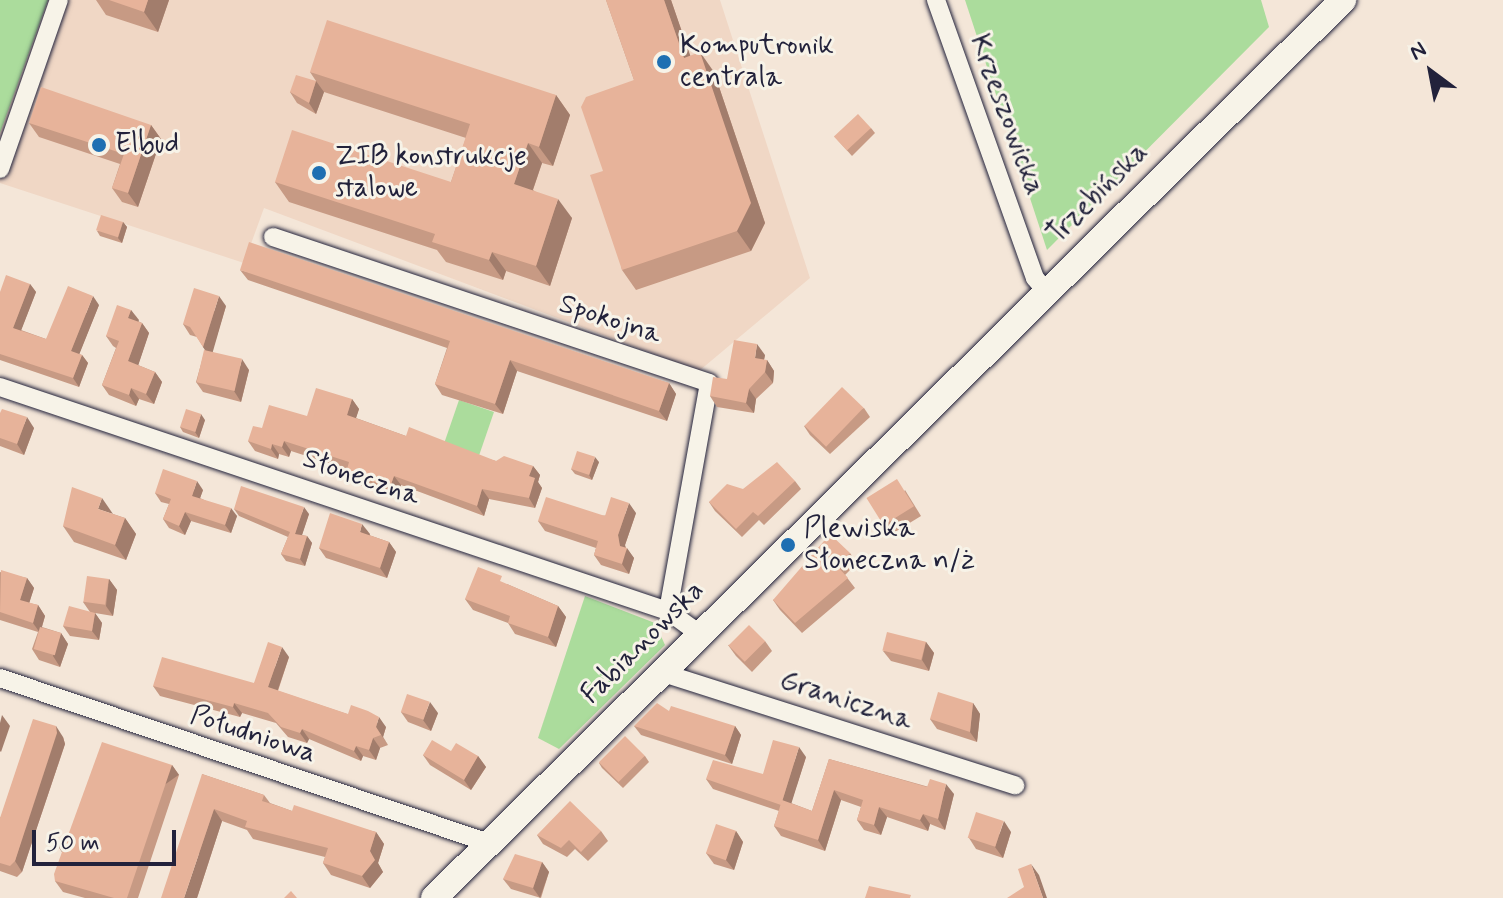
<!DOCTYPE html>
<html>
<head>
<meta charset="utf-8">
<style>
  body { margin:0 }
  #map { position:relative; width:1503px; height:898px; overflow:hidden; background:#f4e6d8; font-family:Mynerve,sans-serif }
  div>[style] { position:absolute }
  .built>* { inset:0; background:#f0d7c5 }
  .green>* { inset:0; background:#abdc9c; transform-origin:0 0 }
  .roads { filter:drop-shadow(0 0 2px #22223b) drop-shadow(0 0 2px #22223b) }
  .street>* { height:18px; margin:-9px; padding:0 9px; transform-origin:9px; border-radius:9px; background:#f7f3e8 }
  .secondary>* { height:26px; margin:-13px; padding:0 13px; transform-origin:13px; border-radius:13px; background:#f7f3e8 }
  .wall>* { inset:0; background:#c79a84 }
  .shaded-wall>* { inset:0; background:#a27d6c; transform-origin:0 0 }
  .building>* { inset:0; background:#e7b39a; transform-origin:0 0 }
  .dots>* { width:22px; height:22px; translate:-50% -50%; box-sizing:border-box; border:4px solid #f7f3e8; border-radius:50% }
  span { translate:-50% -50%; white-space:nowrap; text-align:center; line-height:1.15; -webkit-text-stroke:6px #f7f3e8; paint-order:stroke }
  .poi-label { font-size:28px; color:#22223b }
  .left { translate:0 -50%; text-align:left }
  .street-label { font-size:28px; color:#22223b }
  .north { position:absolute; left:1391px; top:32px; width:80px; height:80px; -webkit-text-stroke:6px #f7f3e8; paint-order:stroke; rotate:328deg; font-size:22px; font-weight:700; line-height:32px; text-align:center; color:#22223b }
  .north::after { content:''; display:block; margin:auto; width:28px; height:36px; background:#22223b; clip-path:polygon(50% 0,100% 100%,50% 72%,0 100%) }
  .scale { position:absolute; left:32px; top:830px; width:144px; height:36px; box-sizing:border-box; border:4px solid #22223b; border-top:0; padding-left:10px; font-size:24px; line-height:28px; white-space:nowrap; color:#22223b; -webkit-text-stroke:6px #f7f3e8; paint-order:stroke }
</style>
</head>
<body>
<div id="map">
  <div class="built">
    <i style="clip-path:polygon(0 0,720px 0,810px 278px,699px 371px,264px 208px,244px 263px,0 183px)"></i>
  </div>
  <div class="green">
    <i style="clip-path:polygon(0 0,48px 0,0 133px)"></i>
    <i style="clip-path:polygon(965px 0,1261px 0,1269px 27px,1047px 250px)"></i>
    <i style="left:459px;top:400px;width:37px;height:48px;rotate:19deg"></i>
    <i style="clip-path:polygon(585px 596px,655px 623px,665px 645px,559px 749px,538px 738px)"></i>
  </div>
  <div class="roads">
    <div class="street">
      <i style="left:936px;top:0;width:295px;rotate:70.4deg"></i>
      <i style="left:1035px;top:278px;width:17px;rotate:50deg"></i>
      <i style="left:0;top:169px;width:179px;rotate:-70.8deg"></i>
      <i style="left:273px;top:237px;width:460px;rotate:18.5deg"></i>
      <i style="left:709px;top:383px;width:232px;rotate:100.2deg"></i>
      <i style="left:0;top:387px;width:705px;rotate:18.54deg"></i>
      <i style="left:668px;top:611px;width:37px;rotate:36deg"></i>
      <i style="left:660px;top:672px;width:373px;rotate:17.7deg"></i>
      <i style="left:0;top:678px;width:516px;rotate:18.65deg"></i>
    </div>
    <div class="secondary">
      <i style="left:434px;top:898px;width:1278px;rotate:-44.65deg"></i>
    </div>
  </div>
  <div class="wall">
    <i style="clip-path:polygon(96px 0,169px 0,158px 32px,106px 15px)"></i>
    <i style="clip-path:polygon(606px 0,671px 0,690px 56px,714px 72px,765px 223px,751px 251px,636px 290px,622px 270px,603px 171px,634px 80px)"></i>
    <i style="clip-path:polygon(310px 72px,556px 95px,570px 115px,553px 166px,542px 163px,533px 190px,572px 218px,550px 286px,506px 271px,503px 280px,446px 262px,437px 250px,289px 202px,275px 182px,451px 182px,466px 138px,324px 92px,316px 114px,297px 103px,290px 92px,316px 81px)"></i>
    <i style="clip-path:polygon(29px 123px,151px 125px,161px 139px,138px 207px,122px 202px,112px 188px,120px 164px,39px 137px)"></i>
    <i style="clip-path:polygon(871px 128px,875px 133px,852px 156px,835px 137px)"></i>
    <i style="clip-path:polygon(123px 222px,127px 227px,122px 243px,100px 236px,97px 231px)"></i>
    <i style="clip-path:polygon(240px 270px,669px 383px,676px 394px,667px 421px,517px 371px,503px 414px,442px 395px,435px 384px,447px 348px,248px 280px)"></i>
    <i style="clip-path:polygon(30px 284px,36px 292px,21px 330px,46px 339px,99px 305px,79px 354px,82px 355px,88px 363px,79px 387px,0 360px,0 292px)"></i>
    <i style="clip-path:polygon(226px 306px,212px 352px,249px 370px,241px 402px,203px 392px,196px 382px,205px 350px,197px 337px,190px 335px,183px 324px)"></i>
    <i style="clip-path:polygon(131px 310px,138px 321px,142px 323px,149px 333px,138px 365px,155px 372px,162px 382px,154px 404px,139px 399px,136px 406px,109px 395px,102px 385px,116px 348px,113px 346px,106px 336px)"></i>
    <i style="clip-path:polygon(765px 355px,764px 360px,767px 360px,774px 371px,773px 383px,756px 399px,754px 413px,717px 407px,710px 396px,727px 379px)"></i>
    <i style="clip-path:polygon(352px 399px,359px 409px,356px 418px,406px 436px,496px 461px,533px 466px,540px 475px,538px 482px,542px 488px,535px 508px,489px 499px,484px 516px,401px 485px,397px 497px,353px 483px,346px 473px,347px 469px,291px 451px,289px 457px,279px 454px,278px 459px,255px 451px,248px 441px)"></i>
    <i style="clip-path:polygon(864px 408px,870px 417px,830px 454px,810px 435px,804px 426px)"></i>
    <i style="clip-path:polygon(0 413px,34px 428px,24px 455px,0 446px)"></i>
    <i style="clip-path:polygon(205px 420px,199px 438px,183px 432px,180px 427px)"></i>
    <i style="clip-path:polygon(599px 462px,592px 480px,575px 474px,571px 469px)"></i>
    <i style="clip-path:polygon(795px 481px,801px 489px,764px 525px,759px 520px,742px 537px,715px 511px,709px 502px,743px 489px)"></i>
    <i style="clip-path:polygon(203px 490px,200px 498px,237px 516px,231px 533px,191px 521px,185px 535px,169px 528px,163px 519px,169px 504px,161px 502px,155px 493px)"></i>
    <i style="clip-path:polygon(905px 490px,921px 516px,890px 535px,883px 524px)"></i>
    <i style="clip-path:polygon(234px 509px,309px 514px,302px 535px,307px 536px,312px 543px,305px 566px,286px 561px,281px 554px,288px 537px,239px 516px)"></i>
    <i style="clip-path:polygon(636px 513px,625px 545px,626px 548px,634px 558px,629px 574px,601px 565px,594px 555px,596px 548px,545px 531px,538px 521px)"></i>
    <i style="clip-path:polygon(113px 514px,125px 518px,136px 534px,126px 560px,74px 542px,63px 526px)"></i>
    <i style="clip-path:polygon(370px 534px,369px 535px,389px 542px,396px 552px,387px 578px,326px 558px,319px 548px)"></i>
    <i style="clip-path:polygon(850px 553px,857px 563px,845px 575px,855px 588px,802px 633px,780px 610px,773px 600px)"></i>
    <i style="clip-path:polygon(0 572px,27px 578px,34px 588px,29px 603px,38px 605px,45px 616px,42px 627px,61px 633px,68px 644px,60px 667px,39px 660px,32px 649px,38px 632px,0 620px)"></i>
    <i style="clip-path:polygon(109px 579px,117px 590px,113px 616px,95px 613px,102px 623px,99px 640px,70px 636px,63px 626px,90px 612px,83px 602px)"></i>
    <i style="clip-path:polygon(507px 584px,558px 606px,566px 617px,556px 647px,515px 634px,508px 623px,473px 610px,465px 599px)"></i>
    <i style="clip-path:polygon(765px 641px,772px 651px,752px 672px,736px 656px,728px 645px)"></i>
    <i style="clip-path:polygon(926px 642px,934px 653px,929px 671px,891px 661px,883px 651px)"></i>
    <i style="clip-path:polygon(289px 657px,278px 691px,386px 727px,383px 737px,388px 745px,380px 748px,376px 760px,363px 756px,361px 761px,309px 739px,307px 743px,288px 737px,276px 723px,242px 713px,240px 717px,160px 696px,153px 686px,254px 683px)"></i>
    <i style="clip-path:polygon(973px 703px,980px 714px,977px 742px,937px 729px,930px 719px)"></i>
    <i style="clip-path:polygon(401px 712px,438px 713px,431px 731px,408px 722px)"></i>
    <i style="clip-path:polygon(634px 726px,735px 726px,741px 735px,732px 764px,641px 735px)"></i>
    <i style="clip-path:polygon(63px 737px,65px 744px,22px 872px,17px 877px,0 871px,0 818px)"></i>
    <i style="clip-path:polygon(451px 751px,478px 756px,486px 767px,471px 790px,430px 765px,423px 755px)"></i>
    <i style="clip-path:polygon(645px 756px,649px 762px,623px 788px,602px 768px,599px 763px)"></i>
    <i style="clip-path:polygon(806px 757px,791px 803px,812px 811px,829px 759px,954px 794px,945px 830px,930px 824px,928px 831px,887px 817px,881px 835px,864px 830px,857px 820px,861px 807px,841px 800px,825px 851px,781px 836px,774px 826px,779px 811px,713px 789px,706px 779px,763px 774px)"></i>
    <i style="clip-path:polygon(172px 765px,179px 775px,138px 898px,85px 898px,63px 892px,55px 881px)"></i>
    <i style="clip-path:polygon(202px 774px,264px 795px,270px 803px,292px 811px,376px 832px,384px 844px,378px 863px,383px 872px,370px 888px,331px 875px,323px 863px,325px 857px,253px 839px,247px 830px,222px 821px,197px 898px)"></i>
    <i style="clip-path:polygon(601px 831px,608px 841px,588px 861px,575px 849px,567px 857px,543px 844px,537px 835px)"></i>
    <i style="clip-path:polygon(736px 831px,743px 842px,734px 870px,714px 864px,706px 853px)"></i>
    <i style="clip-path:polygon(1011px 832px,1003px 858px,976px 849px,969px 838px)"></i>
    <i style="clip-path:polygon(542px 862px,549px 872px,541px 898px,511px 889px,503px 879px)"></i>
  </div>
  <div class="shaded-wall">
    <i style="clip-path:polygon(148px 0,169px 0,158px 32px,144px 12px)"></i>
    <i style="clip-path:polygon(664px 0,671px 0,698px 78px,684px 58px)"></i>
    <i style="clip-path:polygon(700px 52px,714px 72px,765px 223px,751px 251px,737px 231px)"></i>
    <i style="clip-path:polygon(316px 81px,324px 92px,316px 114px,309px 103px)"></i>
    <i style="clip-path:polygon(556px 95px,570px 115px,553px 166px,539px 147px)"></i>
    <i style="clip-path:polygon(151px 125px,161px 139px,138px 207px,128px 193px)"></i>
    <i style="clip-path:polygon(528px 143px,542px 163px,528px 204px,514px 184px)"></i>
    <i style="clip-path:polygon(558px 199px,572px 218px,550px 286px,536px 266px)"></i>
    <i style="clip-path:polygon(123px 222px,127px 227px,122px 243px,118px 238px)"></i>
    <i style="clip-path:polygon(492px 252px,506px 271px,503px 280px,489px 260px)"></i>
    <i style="clip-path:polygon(30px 284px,36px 292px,19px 336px,13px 328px)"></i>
    <i style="clip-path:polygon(93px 296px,99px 305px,77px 360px,71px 351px)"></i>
    <i style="clip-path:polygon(219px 296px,226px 306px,211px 358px,203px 347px)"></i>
    <i style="clip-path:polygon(131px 310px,139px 320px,136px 328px,128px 318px)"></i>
    <i style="clip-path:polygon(142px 323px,149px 333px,136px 372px,128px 361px)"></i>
    <i style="clip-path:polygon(757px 344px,765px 355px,762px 369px,755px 358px)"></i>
    <i style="clip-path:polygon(82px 355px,88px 363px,79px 387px,73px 378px)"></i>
    <i style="clip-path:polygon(242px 359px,249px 370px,241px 402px,234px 391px)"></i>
    <i style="clip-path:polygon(510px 360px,517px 371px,503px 414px,495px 404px)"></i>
    <i style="clip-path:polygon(767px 360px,774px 371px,773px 383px,765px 372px)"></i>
    <i style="clip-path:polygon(155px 372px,162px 382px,154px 404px,146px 394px)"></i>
    <i style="clip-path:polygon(669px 383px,676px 394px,667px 421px,659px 411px)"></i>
    <i style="clip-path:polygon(131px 388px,139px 399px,136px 406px,129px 395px)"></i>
    <i style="clip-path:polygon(749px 389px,756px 399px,754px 413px,746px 403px)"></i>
    <i style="clip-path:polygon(352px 399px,359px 409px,354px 424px,347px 415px)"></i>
    <i style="clip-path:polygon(201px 414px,205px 420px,199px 438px,195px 432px)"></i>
    <i style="clip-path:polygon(27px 417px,34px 428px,24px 455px,17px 444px)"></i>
    <i style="clip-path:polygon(284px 441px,291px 451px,289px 457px,282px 447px)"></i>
    <i style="clip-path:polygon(272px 444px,279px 454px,278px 459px,271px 449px)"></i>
    <i style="clip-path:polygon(595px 457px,599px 462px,592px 480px,589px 475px)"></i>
    <i style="clip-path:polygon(533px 466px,540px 475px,538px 482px,542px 488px,535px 508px,529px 498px,529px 476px)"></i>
    <i style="clip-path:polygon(394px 476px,401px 485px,397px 497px,390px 487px)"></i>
    <i style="clip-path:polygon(197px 481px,203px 490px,198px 504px,192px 496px)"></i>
    <i style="clip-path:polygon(482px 489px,489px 499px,484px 516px,477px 506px)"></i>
    <i style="clip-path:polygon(102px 498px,113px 514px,98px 509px)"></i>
    <i style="clip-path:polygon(629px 503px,636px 513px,625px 545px,626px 551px,627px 548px,634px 558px,629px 574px,622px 564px,618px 535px)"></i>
    <i style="clip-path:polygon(304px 507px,309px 514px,300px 541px,295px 534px)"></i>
    <i style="clip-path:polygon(231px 508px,237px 516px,231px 533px,225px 525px)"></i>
    <i style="clip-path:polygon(185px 512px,191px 521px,185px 535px,179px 526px)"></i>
    <i style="clip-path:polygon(125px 518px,136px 534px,126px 560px,115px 545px)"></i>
    <i style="clip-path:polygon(362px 524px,370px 534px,367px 543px,360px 532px)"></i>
    <i style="clip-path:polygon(307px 536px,312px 543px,305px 566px,300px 559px)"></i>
    <i style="clip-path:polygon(389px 542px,396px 552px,387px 578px,380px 568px)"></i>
    <i style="clip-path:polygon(27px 578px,34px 588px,27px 610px,20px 600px)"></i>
    <i style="clip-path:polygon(109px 579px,117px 590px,113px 616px,106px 606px)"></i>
    <i style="clip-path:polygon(38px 605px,45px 616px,40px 633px,33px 623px)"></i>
    <i style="clip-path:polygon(558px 606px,566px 617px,556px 647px,548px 637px)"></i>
    <i style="clip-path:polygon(95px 613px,102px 623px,99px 640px,92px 631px)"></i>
    <i style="clip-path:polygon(61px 633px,68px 644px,60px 667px,53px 656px)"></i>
    <i style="clip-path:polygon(926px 642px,934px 653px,929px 671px,922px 660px)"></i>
    <i style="clip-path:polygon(282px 647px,289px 657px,275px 698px,268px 687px)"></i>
    <i style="clip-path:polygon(430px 702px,438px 713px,431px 731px,423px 720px)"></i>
    <i style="clip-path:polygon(234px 703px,242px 713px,240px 717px,233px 707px)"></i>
    <i style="clip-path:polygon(973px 703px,980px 714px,977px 742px,970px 732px)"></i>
    <i style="clip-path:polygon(2px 715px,10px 726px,1px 752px,0 751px,0 723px)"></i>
    <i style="clip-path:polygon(379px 717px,386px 727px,383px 737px,388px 745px,376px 727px)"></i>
    <i style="clip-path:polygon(56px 726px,63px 737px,65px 744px,22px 872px,15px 861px)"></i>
    <i style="clip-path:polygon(735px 726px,741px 735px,732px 764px,725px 755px)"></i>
    <i style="clip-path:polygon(302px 729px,309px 739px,307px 743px,300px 733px)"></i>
    <i style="clip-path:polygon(373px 738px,380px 748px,376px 760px,369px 750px)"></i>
    <i style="clip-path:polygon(356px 746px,363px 756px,361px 761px,354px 751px)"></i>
    <i style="clip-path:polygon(799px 747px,806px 757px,788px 814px,781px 805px)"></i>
    <i style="clip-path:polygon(478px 756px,486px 767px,471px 790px,464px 780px)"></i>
    <i style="left:172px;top:765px;width:12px;height:140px;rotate:55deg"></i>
    <i style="clip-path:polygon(946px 784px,954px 794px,945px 830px,938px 819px)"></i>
    <i style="clip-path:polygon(834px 790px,841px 800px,825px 851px,818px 840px)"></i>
    <i style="clip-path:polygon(879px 807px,887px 817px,881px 835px,874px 825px)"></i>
    <i style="clip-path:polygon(214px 809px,222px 821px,197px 898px,184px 898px)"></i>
    <i style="clip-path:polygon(923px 814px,930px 824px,928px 831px,920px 820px)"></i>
    <i style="clip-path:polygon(1004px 821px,1011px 832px,1003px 858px,995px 847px)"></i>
    <i style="clip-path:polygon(736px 831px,743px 842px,734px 870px,726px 860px)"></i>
    <i style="clip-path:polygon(376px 832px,384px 844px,378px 863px,383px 872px,370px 888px,362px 876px)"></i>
    <i style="clip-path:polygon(542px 862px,549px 872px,540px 898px,533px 888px)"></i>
    <i style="clip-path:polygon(1031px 864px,1039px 875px,1047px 898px,1043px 898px)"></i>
  </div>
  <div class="building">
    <i style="clip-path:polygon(109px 0,148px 0,144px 12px)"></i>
    <i style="clip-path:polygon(606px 0,664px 0,684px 58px,700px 52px,751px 203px,737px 231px,622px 270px,590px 175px,603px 171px,581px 107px,586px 97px,634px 80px)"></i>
    <i style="clip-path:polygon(327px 20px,556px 95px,539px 147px,528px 143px,514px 184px,558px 199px,536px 266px,492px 252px,489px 260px,432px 242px,435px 234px,275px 182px,292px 130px,451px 182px,470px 124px,310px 72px)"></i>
    <i style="clip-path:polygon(296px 75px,316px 81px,309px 103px,290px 92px)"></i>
    <i style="clip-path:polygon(41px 87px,151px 125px,128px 193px,112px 188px,124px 154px,29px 123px)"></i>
    <i style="left:858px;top:114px;width:19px;height:33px;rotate:47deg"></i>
    <i style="left:101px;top:215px;width:23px;height:16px;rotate:18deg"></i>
    <i style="clip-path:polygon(249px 242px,669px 383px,659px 411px,510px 360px,495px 404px,435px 384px,450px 341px,240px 270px)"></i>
    <i style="clip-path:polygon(6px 275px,30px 284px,13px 328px,46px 339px,68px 286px,93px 296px,71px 351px,82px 355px,73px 378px,0 354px,0 292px)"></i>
    <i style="clip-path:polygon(194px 288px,219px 296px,203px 347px,190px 327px,183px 324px)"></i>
    <i style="clip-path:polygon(117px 305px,131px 310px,128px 318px,142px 323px,128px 361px,155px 372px,146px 394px,131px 388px,129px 395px,102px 385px,119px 341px,106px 336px)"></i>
    <i style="clip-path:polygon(734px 340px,757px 344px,755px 358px,767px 360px,765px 372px,749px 389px,746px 403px,710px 396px,713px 377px,727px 379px)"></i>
    <i style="left:204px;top:350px;width:39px;height:33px;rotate:13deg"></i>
    <i style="left:842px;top:387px;width:30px;height:54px;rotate:44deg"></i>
    <i style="clip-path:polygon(316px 388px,352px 399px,347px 415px,406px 436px,409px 427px,496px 461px,504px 456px,533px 466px,529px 476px,535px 478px,529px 498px,482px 489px,477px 506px,394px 476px,390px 487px,346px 473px,349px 462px,284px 441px,282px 447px,272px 444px,271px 449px,248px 441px,253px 426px,262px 428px,269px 405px,307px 416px)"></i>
    <i style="clip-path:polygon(2px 409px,27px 417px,17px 444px,0 438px,0 413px)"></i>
    <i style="left:186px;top:409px;width:16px;height:19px;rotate:18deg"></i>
    <i style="left:577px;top:451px;width:19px;height:19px;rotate:18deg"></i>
    <i style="clip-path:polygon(777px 462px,795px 481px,758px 516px,753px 512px,736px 529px,709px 502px,727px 484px,743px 489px)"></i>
    <i style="clip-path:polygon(163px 469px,197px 481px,192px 496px,231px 508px,225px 525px,185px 512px,179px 526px,163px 519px,171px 499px,155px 493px)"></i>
    <i style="left:897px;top:479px;width:32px;height:36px;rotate:58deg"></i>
    <i style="clip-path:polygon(241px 486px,304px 507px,295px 534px,307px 536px,300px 559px,281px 554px,290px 532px,234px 509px)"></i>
    <i style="clip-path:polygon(72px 487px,102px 498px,98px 509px,125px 518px,115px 545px,63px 526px)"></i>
    <i style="clip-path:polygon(546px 497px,605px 516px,611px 497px,629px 503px,618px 535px,620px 546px,627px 548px,622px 564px,594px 555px,598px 541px,538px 521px)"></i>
    <i style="clip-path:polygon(330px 513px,362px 524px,360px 532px,389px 542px,380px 568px,319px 548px)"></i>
    <i style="clip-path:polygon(830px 534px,850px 553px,837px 566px,848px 578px,795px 623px,773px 600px)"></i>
    <i style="clip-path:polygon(478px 567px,502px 576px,500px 581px,558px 606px,548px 637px,508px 623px,510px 616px,465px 599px)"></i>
    <i style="clip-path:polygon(1px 570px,27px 578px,20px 600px,38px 605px,33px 623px,0 612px)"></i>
    <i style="left:87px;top:576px;width:22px;height:26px;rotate:8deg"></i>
    <i style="clip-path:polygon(69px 606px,95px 613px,92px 631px,63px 626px)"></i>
    <i style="left:749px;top:625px;width:23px;height:29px;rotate:45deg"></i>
    <i style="left:40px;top:627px;width:22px;height:23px;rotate:16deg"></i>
    <i style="left:887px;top:632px;width:40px;height:19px;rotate:14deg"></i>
    <i style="clip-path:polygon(268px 642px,282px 647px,268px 687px,348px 714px,351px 705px,368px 711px,379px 717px,376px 727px,381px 735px,373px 738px,369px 750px,356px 746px,354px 751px,302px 729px,300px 733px,281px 727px,268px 713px,234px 703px,233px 707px,153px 686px,162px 657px,254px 683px)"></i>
    <i style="clip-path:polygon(938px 692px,973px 703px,970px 732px,930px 719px)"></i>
    <i style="left:407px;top:694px;width:24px;height:19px;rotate:19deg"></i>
    <i style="clip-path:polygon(657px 703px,669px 711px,671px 706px,735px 726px,725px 755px,634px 726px)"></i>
    <i style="clip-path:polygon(33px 719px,56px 726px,57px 733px,15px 861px,10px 866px,0 863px,0 818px)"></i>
    <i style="left:625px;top:736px;width:28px;height:37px;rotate:45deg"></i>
    <i style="clip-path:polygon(432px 740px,451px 751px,456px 743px,478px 756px,464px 780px,423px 755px)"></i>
    <i style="clip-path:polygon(773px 740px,799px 747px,781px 805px,706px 779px,713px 760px,763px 774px)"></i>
    <i style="clip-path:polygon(102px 742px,172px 765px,127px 898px,114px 898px,55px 881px,54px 874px)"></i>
    <i style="clip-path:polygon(829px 759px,927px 787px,930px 779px,946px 784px,938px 819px,923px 814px,920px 820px,879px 807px,874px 825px,857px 820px,863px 800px,834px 790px,818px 840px,774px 826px,782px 800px,812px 811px)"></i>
    <i style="clip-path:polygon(202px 774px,264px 795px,262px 801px,278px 806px,292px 811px,294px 805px,376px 832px,370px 851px,375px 860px,362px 876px,323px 863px,328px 848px,245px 827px,247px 821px,214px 809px,184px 898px,161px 898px)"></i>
    <i style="clip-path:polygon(570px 801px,601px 831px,581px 852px,569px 840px,561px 848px,537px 835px)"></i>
    <i style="left:976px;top:812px;width:29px;height:27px;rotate:18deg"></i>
    <i style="left:716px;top:824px;width:21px;height:31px;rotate:19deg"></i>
    <i style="clip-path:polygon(515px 854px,542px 862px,533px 888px,503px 879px)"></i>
    <i style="clip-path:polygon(1031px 864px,1043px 898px,1007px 898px,1024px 887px,1018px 869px)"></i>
    <i style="clip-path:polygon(869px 886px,911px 895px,910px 898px,865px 898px)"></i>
    <i style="clip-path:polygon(291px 891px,297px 898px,284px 898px)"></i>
  </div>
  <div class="dots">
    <i style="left:664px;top:62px;background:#1f6fb2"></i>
    <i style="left:99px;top:145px;background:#1f6fb2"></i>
    <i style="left:319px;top:173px;background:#1f6fb2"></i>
    <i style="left:788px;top:545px;background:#1f6fb2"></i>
  </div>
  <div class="poi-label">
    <span class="left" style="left:680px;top:62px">Komputronik<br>centrala</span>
    <span class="left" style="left:115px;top:145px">Elbud</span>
    <span class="left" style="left:335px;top:173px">ZIB konstrukcje<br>stalowe</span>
    <span class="left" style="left:804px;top:545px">Plewiska<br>Słoneczna n/ż</span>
  </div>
  <div class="street-label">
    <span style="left:1006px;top:115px;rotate:70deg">Krzeszowicka</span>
    <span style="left:1098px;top:194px;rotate:-45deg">Trzebińska</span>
    <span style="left:610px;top:320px;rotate:18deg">Spokojna</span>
    <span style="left:361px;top:478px;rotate:19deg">Słoneczna</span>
    <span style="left:643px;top:643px;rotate:-45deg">Fabianowska</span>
    <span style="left:846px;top:701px;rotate:18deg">Graniczna</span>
    <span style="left:253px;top:735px;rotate:18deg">Południowa</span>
  </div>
  <div class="north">N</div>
  <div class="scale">50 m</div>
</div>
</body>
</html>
